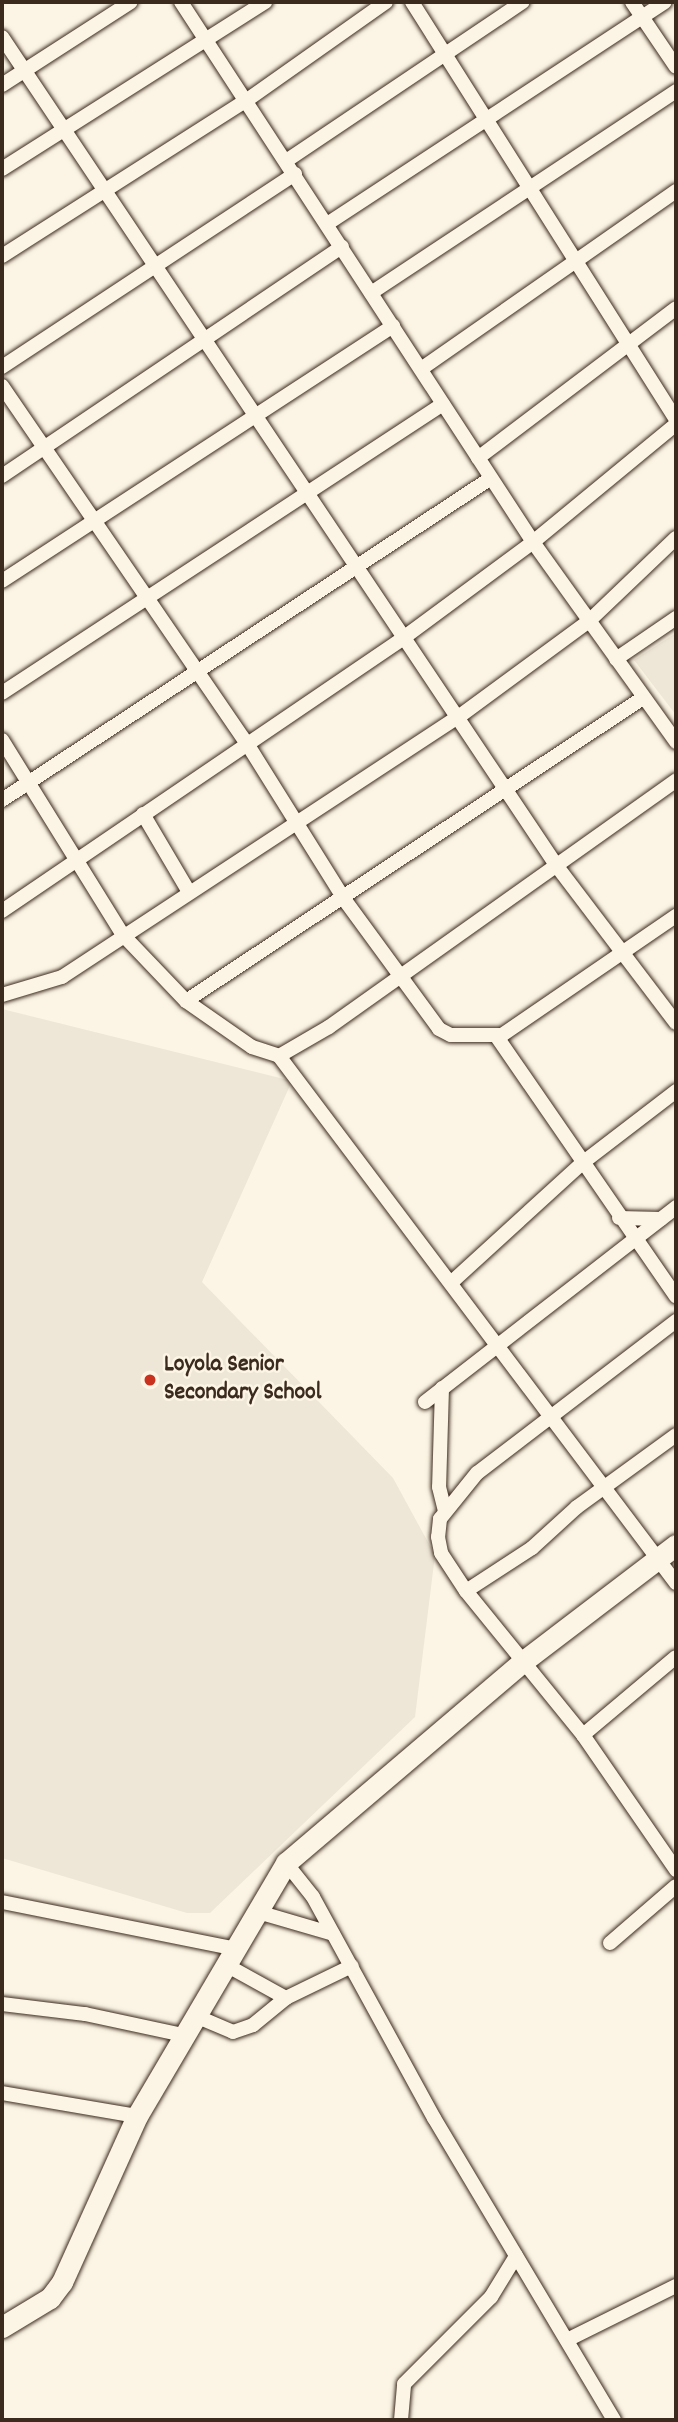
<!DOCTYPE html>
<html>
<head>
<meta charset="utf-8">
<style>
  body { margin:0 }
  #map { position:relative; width:678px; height:2422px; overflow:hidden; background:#fcf5e5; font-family:Dekko,sans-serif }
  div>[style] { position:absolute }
  .built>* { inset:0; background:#eee6d6 }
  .roads { filter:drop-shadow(0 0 2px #3b2a1e) drop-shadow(0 0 2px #3b2a1e) }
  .street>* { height:14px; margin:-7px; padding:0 7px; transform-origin:7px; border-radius:7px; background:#fcf5e5 }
  .secondary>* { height:21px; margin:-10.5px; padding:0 10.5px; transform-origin:10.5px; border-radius:10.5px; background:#fcf5e5 }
  .dots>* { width:19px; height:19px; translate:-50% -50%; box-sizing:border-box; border:4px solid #fcf5e5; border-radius:50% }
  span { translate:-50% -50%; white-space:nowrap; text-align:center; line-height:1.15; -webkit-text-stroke:5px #fcf5e5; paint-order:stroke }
  .poi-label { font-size:24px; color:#3b2a1e; font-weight:700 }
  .left { translate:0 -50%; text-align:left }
  .frame { position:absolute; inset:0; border:4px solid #3b2a1e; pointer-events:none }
</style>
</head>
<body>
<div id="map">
  <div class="built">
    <i style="clip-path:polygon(676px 633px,676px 715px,634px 660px)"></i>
    <i style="clip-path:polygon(2px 1009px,292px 1081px,202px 1282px,393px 1478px,435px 1555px,415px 1717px,210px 1913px,187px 1913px,2px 1858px)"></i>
  </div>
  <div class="roads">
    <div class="street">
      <i style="left:181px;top:2px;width:645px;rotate:56.9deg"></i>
      <i style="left:533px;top:542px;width:246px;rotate:54.4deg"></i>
      <i style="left:412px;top:2px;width:494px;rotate:57.7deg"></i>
      <i style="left:632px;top:2px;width:78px;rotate:55.9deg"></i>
      <i style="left:2px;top:37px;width:996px;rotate:56.21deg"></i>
      <i style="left:556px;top:865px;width:198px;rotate:52.8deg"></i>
      <i style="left:2px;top:85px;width:153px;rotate:-32.8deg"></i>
      <i style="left:286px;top:161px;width:285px;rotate:-33.9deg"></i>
      <i style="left:2px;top:169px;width:312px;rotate:-32.4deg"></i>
      <i style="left:327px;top:224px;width:404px;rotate:-33.3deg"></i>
      <i style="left:2px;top:256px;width:290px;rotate:-32.5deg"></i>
      <i style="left:247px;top:100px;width:170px;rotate:-35.2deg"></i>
      <i style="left:371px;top:293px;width:366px;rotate:-33.5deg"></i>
      <i style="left:2px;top:367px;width:351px;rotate:-33.4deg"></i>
      <i style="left:421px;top:369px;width:311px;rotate:-34.9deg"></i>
      <i style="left:2px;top:386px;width:432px;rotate:55.6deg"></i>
      <i style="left:246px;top:742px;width:185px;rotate:58deg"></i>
      <i style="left:344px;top:899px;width:161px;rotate:53.8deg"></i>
      <i style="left:439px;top:1029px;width:13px;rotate:27deg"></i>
      <i style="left:451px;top:1035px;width:51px"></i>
      <i style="left:502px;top:1035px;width:211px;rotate:-34.4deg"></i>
      <i style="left:478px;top:458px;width:248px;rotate:-37.1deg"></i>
      <i style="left:2px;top:476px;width:410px;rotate:-34deg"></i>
      <i style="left:2px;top:581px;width:467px;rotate:-33.1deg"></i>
      <i style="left:616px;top:659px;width:73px;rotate:-34.3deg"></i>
      <i style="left:2px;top:693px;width:527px;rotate:-33.24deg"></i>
      <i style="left:2px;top:740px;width:229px;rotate:58.2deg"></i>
      <i style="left:123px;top:935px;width:91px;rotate:46.3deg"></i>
      <i style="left:186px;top:1001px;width:548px;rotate:-33.55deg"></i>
      <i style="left:2px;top:800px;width:585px;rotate:-33.36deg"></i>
      <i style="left:143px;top:814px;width:91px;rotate:59.5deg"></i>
      <i style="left:2px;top:911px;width:489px;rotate:-34.2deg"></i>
      <i style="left:406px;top:636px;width:158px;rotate:-36.5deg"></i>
      <i style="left:533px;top:542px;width:185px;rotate:-39.5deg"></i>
      <i style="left:2px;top:995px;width:63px;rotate:-16.7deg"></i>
      <i style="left:62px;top:977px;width:472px;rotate:-33.3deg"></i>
      <i style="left:457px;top:718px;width:164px;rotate:-36.3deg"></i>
      <i style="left:589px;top:621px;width:120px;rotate:-43.7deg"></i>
      <i style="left:186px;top:1001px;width:80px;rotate:34.9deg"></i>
      <i style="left:252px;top:1047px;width:28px;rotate:18deg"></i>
      <i style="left:279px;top:1056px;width:58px;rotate:-30.1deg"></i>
      <i style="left:329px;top:1027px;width:426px;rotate:-35.4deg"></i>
      <i style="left:497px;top:1037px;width:315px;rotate:55.4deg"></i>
      <i style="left:279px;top:1056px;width:660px;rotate:53.01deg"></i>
      <i style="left:619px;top:1218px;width:42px;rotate:1.4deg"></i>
      <i style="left:453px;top:1281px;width:173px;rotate:-42.4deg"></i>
      <i style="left:581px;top:1164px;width:120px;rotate:-37.5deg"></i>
      <i style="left:676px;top:1321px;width:250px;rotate:142.6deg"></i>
      <i style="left:477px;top:1473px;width:59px;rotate:128.8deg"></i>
      <i style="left:440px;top:1519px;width:18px;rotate:96deg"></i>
      <i style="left:438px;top:1537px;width:16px;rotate:79deg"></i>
      <i style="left:441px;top:1553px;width:45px;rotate:56.7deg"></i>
      <i style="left:466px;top:1591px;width:186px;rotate:50.9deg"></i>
      <i style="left:583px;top:1735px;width:164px;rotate:55.4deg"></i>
      <i style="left:442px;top:1388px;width:99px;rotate:91.7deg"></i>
      <i style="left:439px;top:1487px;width:25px;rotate:76deg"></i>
      <i style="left:425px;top:1402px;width:318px;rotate:-37.8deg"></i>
      <i style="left:466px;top:1591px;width:79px;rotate:-33.1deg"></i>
      <i style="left:532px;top:1548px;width:61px;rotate:-42.3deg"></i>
      <i style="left:577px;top:1507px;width:122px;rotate:-36deg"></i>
      <i style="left:583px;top:1735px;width:121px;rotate:-40deg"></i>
      <i style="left:286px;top:1863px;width:43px;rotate:51.5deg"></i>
      <i style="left:313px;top:1897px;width:252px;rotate:61.3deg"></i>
      <i style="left:434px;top:2118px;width:352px;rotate:59.2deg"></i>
      <i style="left:2px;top:1902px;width:240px;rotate:11.3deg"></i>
      <i style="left:258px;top:1912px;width:78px;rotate:16.3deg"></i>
      <i style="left:610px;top:1943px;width:87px;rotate:-40.8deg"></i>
      <i style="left:228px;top:1966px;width:66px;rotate:28.9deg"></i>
      <i style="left:2px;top:2004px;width:84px;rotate:6.9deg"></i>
      <i style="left:85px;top:2014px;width:105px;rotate:12.1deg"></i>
      <i style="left:198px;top:2017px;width:38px;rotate:23deg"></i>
      <i style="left:233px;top:2032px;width:21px;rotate:-19deg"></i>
      <i style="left:253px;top:2025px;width:43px;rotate:-39.3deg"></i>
      <i style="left:286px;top:1998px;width:73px;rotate:-25.9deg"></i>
      <i style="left:2px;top:2093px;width:137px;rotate:9.7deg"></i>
      <i style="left:567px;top:2340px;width:122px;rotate:-26.4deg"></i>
      <i style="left:401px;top:2420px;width:36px;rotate:-85deg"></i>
      <i style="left:404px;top:2384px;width:123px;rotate:-45deg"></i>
      <i style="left:491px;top:2297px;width:48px;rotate:-58.6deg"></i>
    </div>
    <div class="secondary">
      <i style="left:2px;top:2327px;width:56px;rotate:-31.1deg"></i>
      <i style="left:50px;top:2298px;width:20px;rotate:-53deg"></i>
      <i style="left:62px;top:2282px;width:182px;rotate:-65.7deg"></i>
      <i style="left:137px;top:2116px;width:294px;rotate:-59.5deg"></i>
      <i style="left:286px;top:1863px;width:309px;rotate:-40.4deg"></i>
      <i style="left:521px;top:1663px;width:195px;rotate:-37.3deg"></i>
    </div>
  </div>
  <div class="dots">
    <i style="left:150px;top:1380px;background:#c8321e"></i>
  </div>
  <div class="poi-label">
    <span class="left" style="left:164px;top:1380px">Loyola Senior<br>Secondary School</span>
  </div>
  <div class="frame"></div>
</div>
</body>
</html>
